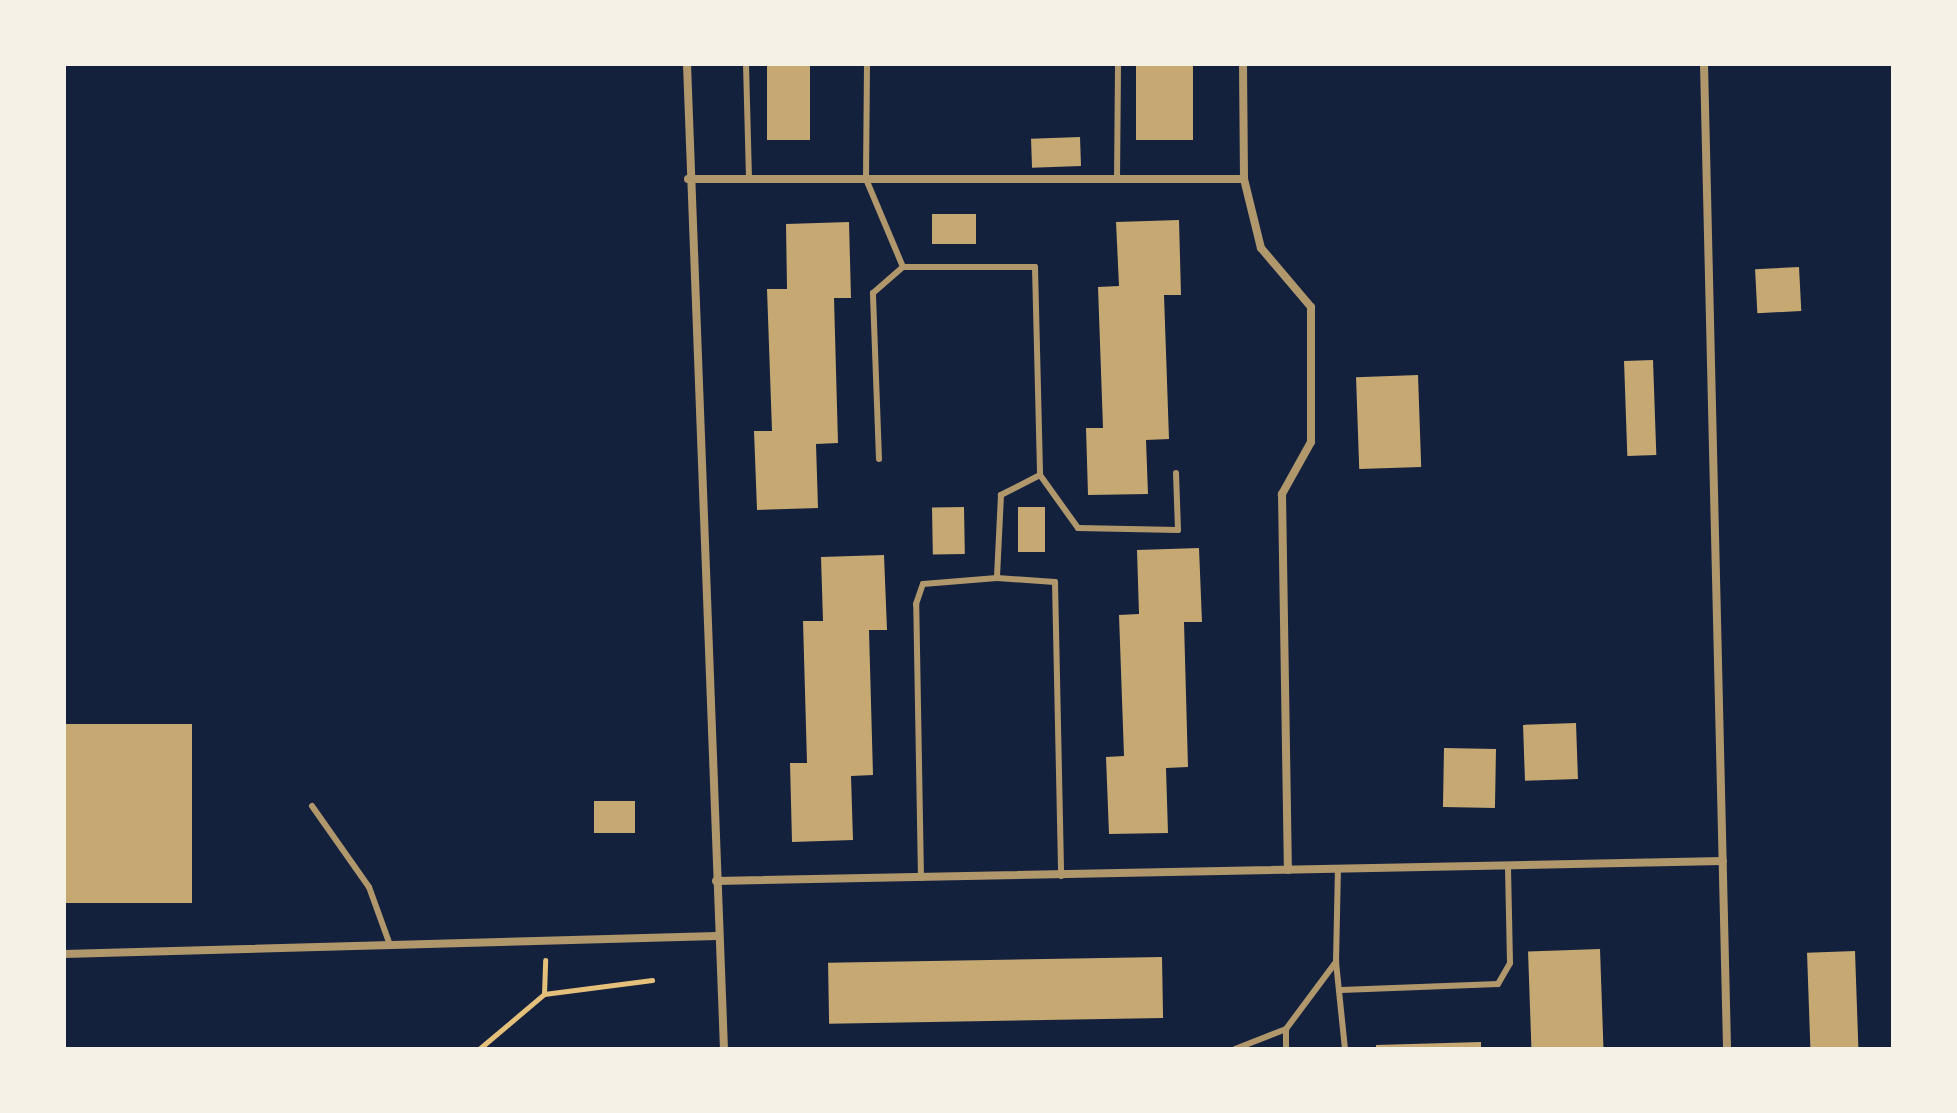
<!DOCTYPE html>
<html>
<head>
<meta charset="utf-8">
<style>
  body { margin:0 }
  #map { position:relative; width:1957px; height:1113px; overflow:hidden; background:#14213d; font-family:"DejaVu Sans",sans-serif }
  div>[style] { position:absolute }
  .building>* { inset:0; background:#c6a872; transform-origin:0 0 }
  .path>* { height:5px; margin:-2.5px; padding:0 2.5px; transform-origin:2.5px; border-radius:2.5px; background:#e5c07b }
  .service>* { height:6px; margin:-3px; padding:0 3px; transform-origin:3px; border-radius:3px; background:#b1986c }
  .minor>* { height:8px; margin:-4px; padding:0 4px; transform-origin:4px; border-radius:4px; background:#b1986c }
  span { translate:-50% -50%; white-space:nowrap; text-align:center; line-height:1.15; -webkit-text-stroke:8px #f6f1e7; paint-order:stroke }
  .frame { position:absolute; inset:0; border:66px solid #f6f1e7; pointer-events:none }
</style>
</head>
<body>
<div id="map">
  <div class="building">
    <i style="left:767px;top:64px;width:43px;height:76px"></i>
    <i style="left:1136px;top:64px;width:57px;height:76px"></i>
    <i style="left:1080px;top:137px;width:29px;height:49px;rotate:88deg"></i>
    <i style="left:932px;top:214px;width:44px;height:30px"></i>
    <i style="clip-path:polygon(1179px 220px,1181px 295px,1164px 295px,1169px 439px,1146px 440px,1148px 494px,1088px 495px,1086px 428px,1103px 428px,1098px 287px,1119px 286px,1116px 222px)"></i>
    <i style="clip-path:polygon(849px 222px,851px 298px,834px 298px,838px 443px,816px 444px,818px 508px,757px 510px,754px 431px,772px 431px,767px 289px,787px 289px,786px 224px)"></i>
    <i style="left:1799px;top:267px;width:44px;height:44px;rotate:87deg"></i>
    <i style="left:1653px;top:360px;width:95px;height:29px;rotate:88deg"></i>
    <i style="left:1418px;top:375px;width:92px;height:62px;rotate:88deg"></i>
    <i style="left:964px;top:507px;width:47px;height:32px;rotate:89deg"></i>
    <i style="left:1018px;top:507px;width:27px;height:45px"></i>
    <i style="clip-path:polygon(1199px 548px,1202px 622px,1184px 622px,1188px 767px,1166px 768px,1168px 833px,1109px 834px,1106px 757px,1124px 756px,1119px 615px,1139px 614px,1137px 550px)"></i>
    <i style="clip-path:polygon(884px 555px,887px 630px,869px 630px,873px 775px,851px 776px,853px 840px,792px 842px,790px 763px,807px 763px,803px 621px,823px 621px,821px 557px)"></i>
    <i style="left:1576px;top:723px;width:56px;height:53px;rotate:88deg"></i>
    <i style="left:64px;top:724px;width:128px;height:179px"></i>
    <i style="left:1444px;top:748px;width:52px;height:59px;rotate:1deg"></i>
    <i style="left:594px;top:801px;width:41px;height:32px"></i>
    <i style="left:1600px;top:949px;width:100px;height:72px;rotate:88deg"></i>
    <i style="left:1855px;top:951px;width:98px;height:48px;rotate:88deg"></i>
    <i style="left:1162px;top:957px;width:61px;height:334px;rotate:89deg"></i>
    <i style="clip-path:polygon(1481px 1042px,1481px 1049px,1376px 1049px,1376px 1045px)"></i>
  </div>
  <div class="path">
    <i style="left:544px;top:994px;width:109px;rotate:-7.4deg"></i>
    <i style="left:479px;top:1049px;width:85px;rotate:-40.2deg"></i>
    <i style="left:544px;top:994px;width:34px;rotate:-88deg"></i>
  </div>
  <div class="service">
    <i style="left:746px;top:64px;width:114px;rotate:88.5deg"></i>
    <i style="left:867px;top:64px;width:115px;rotate:90.5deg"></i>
    <i style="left:866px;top:179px;width:95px;rotate:67.2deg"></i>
    <i style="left:903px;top:267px;width:132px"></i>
    <i style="left:1035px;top:267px;width:208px;rotate:88.6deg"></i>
    <i style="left:1040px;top:475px;width:44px;rotate:152.9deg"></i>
    <i style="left:1001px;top:495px;width:83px;rotate:92.8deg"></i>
    <i style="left:1117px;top:180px;width:116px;rotate:-89.5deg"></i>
    <i style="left:879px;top:459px;width:166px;rotate:-92.1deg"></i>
    <i style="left:873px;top:293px;width:40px;rotate:-41deg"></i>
    <i style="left:1040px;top:475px;width:65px;rotate:54.4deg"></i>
    <i style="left:1078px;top:528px;width:100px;rotate:1.1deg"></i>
    <i style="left:1178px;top:530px;width:57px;rotate:-92deg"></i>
    <i style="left:312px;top:806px;width:99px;rotate:54.9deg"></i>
    <i style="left:369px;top:887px;width:62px;rotate:70.1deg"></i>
    <i style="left:921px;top:878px;width:274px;rotate:-91deg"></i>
    <i style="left:916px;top:604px;width:21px;rotate:-71deg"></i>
    <i style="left:923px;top:584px;width:74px;rotate:-4.6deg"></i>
    <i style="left:997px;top:578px;width:58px;rotate:3.9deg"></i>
    <i style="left:1055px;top:582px;width:294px;rotate:88.8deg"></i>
    <i style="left:1336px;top:962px;width:87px;rotate:84.1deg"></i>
    <i style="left:1341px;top:990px;width:157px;rotate:-2.2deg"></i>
    <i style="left:1498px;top:984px;width:24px;rotate:-60deg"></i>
    <i style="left:1510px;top:963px;width:96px;rotate:-91.2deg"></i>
    <i style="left:1235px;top:1049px;width:55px;rotate:-21.4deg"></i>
    <i style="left:1286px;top:1029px;width:84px;rotate:-53.3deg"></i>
    <i style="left:1336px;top:962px;width:92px;rotate:-88.8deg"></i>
    <i style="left:1286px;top:1049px;width:20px;rotate:-90deg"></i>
  </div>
  <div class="minor">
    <i style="left:687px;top:64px;width:986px;rotate:87.85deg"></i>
    <i style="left:1243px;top:64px;width:115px;rotate:89.5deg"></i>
    <i style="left:1244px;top:179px;width:71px;rotate:76.2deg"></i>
    <i style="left:1261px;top:248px;width:77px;rotate:49.7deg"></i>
    <i style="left:1311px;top:307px;width:135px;rotate:90deg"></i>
    <i style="left:1311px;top:442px;width:60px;rotate:119.1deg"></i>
    <i style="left:1282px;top:494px;width:376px;rotate:89.1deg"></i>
    <i style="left:1704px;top:64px;width:985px;rotate:88.66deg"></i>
    <i style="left:688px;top:179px;width:556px"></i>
    <i style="left:716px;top:881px;width:1007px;rotate:-1.14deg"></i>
    <i style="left:64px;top:954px;width:653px;rotate:-1.58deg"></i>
  </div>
  <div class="frame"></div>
</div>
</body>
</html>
